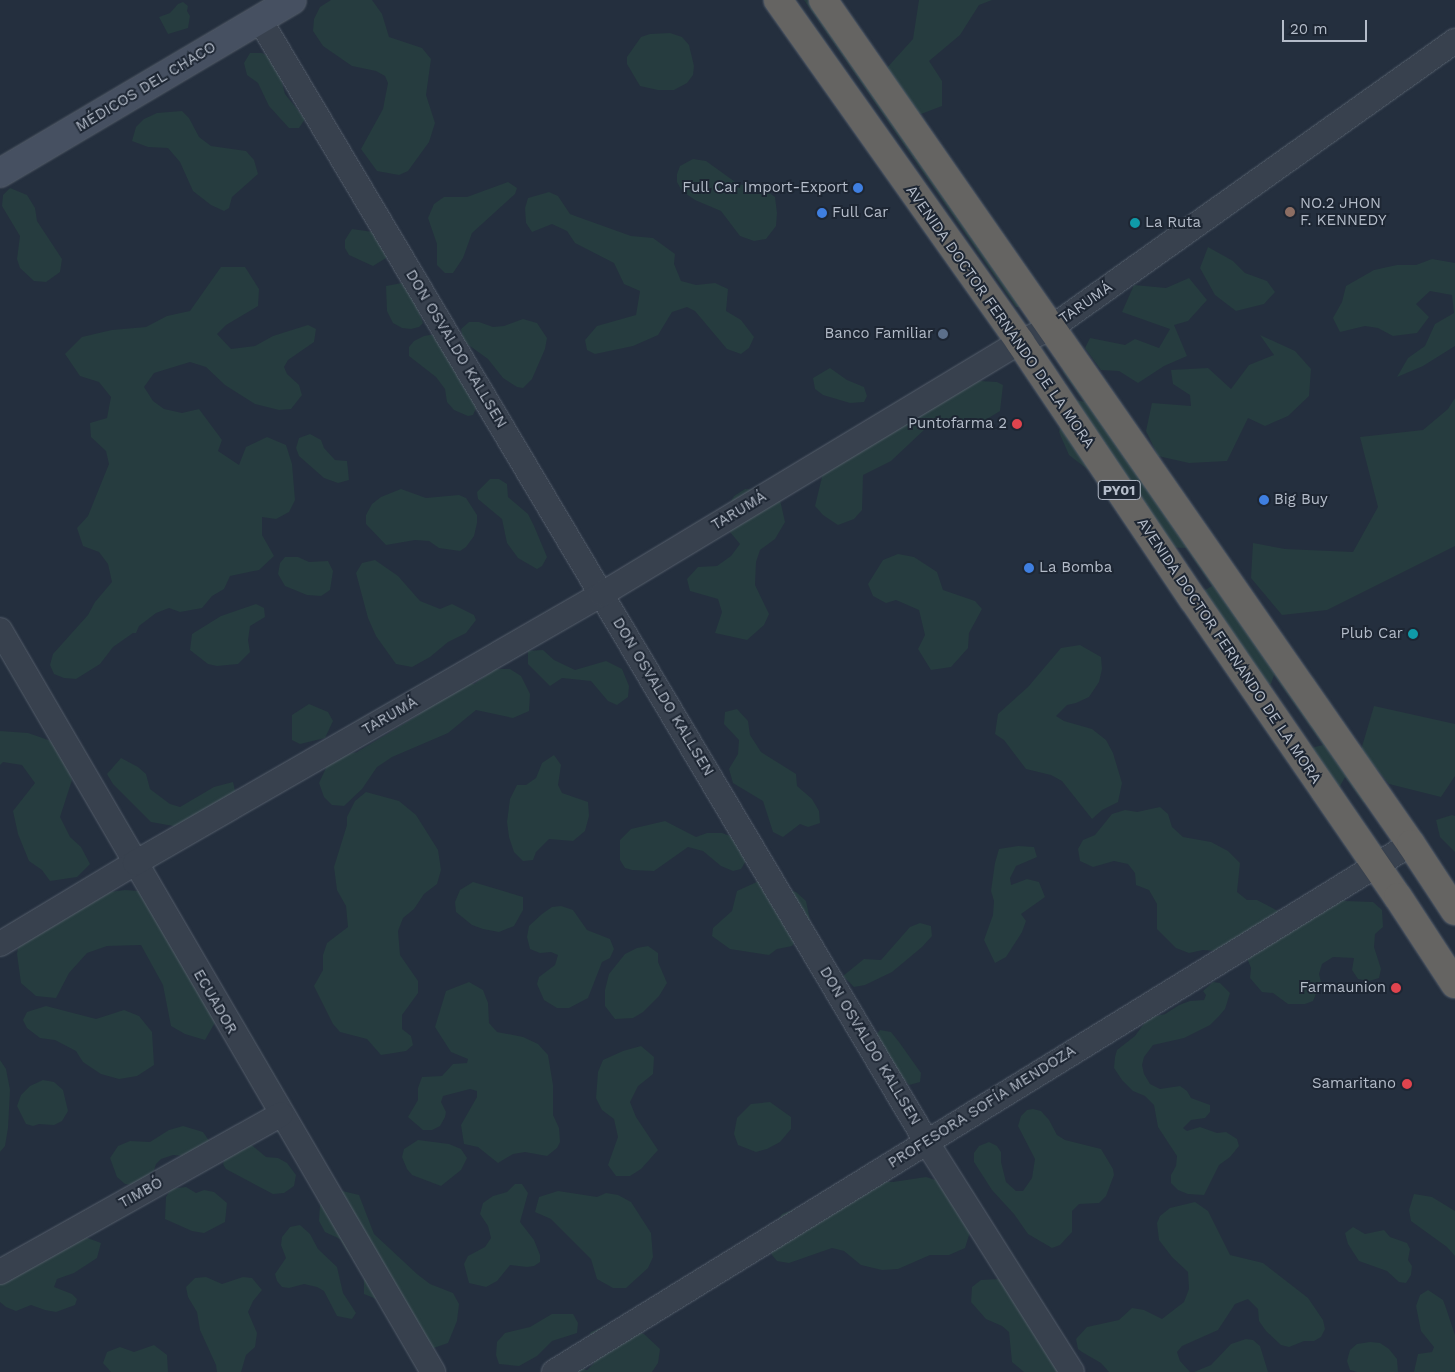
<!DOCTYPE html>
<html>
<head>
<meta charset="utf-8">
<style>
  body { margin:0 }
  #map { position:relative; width:1455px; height:1372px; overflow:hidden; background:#242f3e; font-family:"Work Sans",sans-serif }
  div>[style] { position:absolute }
  .green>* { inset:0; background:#263c3f }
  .roads { filter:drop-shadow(0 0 1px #565f6c) drop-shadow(0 0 1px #565f6c) }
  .minor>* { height:24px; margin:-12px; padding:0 12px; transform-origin:12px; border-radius:12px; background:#38414e }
  .secondary>* { height:28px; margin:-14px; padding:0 14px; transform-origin:14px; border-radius:14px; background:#465061 }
  .trunk>* { height:28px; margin:-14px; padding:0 14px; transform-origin:14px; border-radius:14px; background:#656462 }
  .dots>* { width:14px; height:14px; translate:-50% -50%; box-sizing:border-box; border:2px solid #1d2633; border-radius:50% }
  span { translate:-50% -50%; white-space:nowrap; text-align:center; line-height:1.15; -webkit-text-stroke:4px #1d2633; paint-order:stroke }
  .shield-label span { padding:1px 4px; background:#1d2633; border:1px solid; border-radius:4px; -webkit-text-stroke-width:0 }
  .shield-label { font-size:14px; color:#b4bcc9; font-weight:700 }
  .street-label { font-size:15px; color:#b4bcc9 }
  .poi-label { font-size:15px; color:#b4bcc9 }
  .right { translate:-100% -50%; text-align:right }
  .left { translate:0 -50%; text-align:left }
  .scale { position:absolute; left:1282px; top:20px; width:85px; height:22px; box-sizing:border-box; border:2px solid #b4bcc9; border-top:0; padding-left:6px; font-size:15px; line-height:18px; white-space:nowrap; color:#b4bcc9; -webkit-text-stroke:4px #1d2633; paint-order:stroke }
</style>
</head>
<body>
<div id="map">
  <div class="green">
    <i style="clip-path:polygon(331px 0,372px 0,382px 14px,389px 37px,422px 48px,431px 59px,426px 95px,435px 123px,429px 142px,408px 171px,399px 175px,377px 171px,361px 149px,383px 109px,388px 83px,385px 76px,376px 71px,352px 66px,323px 46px,313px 31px,314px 19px,320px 7px)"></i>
    <i style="clip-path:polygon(804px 0,812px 0,1021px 307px,1016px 307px)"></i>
    <i style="clip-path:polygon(919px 0,992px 0,979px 5px,960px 35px,929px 61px,942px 81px,942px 106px,921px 114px,899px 98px,885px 70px,913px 39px)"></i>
    <i style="clip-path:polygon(183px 2px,188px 6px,187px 11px,190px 16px,188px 28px,168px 34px,159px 17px,170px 13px,178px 4px)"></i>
    <i style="clip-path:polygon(670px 33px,682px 37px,689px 45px,694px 66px,693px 75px,687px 83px,674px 90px,658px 90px,640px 86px,627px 64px,627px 57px,641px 37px,650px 34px)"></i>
    <i style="clip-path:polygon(250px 53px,262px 53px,276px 60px,285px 94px,305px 119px,299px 128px,289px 128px,269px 106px,258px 83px,247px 75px,244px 63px)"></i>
    <i style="clip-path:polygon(182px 111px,189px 118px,199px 137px,211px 146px,246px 151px,254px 160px,258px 174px,232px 197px,229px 208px,224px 211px,211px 205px,193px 191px,180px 162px,168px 148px,148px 147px,132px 141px,136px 127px,144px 119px,157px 113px)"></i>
    <i style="clip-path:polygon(693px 159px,706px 161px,738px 184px,764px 189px,775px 197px,777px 213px,776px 226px,766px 239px,754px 241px,740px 236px,721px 211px,695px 200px,682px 191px,677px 182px,677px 174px,680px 166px)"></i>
    <i style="clip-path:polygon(508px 182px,517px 188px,515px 194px,472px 233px,463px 258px,453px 273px,445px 273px,437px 265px,437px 244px,428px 218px,434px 204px,444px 197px,467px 197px)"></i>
    <i style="clip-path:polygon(10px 188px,27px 195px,35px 208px,37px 221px,62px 259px,60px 272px,46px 282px,34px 281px,20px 268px,17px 259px,20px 236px,2px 206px,3px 195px)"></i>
    <i style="clip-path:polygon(549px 192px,558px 196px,570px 214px,578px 217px,631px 236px,653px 238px,675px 254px,674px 264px,681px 281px,696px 285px,715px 283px,728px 289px,726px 311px,741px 320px,754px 337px,749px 348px,741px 354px,727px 349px,695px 311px,687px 307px,672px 312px,658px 335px,633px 346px,595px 354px,587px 350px,585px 340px,597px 326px,636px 315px,640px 291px,624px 284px,614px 263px,575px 243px,567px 231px,552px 224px,532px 232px,526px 223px,525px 208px,528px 198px)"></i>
    <i style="clip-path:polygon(352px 229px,373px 232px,388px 249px,386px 258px,373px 266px,349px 255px,345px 248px,345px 240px)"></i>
    <i style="clip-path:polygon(1208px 247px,1233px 261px,1245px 273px,1267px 281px,1275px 292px,1264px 304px,1236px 311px,1215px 295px,1200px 268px)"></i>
    <i style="clip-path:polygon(1432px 259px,1455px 263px,1455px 346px,1423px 366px,1397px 377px,1408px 358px,1425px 346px,1435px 324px,1454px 313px,1452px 295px,1430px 291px,1416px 304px,1429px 317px,1417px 333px,1393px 336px,1378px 328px,1365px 326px,1340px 332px,1333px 318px,1342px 302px,1346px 286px,1374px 270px,1397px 265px,1416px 265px)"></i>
    <i style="clip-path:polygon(221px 267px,245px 267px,259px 289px,258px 306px,226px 325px,217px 334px,231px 349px,255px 346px,273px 336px,308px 325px,316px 329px,314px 342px,288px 360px,284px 367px,287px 374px,299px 385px,302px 395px,291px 409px,279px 410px,255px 404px,225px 385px,206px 367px,190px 362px,154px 373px,144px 387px,153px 401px,164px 409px,182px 413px,199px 409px,222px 440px,218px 451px,239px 465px,246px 447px,267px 437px,286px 445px,292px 464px,295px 500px,289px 512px,276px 519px,262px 517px,262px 535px,274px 556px,259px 570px,230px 576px,224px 589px,212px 596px,202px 608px,180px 612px,169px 608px,156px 613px,139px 626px,136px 633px,133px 633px,113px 647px,100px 664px,76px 679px,64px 678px,54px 674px,50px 665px,53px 654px,88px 615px,95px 602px,112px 582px,108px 564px,99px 552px,83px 546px,77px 528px,88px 516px,109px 464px,106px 451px,91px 437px,90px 423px,107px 418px,111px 397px,99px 382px,80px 376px,65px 354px,82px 337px,112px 330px,146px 327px,167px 316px,190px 311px)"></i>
    <i style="clip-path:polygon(1189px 278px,1207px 300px,1188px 321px,1174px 325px,1187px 356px,1164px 366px,1138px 383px,1119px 371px,1101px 370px,1085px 348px,1090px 338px,1125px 345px,1135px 339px,1159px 348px,1170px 329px,1122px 312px,1134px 285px,1166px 288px)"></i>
    <i style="clip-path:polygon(407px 282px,423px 323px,419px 327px,411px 329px,402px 328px,393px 323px,387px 311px,386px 286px)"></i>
    <i style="clip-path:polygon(523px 319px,537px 323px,547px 338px,545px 349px,532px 379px,523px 388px,517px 387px,503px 378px,488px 359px,463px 341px,461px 329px,469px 322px,479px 322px,493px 327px,504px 326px)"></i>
    <i style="clip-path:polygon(436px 334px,477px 406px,473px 415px,468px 416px,454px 410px,447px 402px,445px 389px,436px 377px,409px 356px,409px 347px,414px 341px,424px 336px)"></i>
    <i style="clip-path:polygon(1260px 335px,1295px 351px,1311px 369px,1309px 396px,1288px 416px,1265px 426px,1248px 418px,1227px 461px,1189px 463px,1158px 456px,1146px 431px,1152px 403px,1191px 406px,1190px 395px,1173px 384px,1171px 370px,1208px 368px,1231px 389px,1249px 365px,1274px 355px)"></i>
    <i style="clip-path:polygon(1064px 367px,1366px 803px,1363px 802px,1345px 777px,1339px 788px,1307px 749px,1323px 745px,1274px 675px,1271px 684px,1251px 687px,1198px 594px,1212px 586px,1186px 548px,1161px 547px,1127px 500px,1069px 455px,1059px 432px,1064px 410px,1077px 400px,1084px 402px,1063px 372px)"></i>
    <i style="clip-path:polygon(830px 368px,847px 380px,864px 387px,867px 396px,864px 402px,850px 403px,823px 395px,815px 389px,813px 378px)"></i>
    <i style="clip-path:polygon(980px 381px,997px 382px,1003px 385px,1000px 411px,977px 425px,941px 424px,925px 429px,891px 461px,863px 475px,862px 510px,854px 519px,838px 525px,823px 515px,815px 506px,823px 473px,966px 383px)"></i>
    <i style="clip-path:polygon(1455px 398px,1455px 546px,1327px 610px,1282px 615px,1251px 578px,1253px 543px,1285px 549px,1353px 552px,1378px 507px,1360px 437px,1423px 430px,1448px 409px)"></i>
    <i style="clip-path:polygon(310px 434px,321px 440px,324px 448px,335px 460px,347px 461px,349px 480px,338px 483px,324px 478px,299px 456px,296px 448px,299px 438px)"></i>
    <i style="clip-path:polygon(490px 479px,499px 479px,507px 484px,508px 497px,528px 514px,534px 526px,547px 557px,542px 566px,537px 569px,518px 558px,507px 543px,502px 519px,478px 499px,477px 492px)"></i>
    <i style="clip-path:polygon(401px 489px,426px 498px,459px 495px,466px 498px,477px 515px,477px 523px,474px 536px,466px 547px,460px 551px,439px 548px,429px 541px,415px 540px,386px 545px,366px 524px,366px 515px,372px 504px,381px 497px)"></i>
    <i style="clip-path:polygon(745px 489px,762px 490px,780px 500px,785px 522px,775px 539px,760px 550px,756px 562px,755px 585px,769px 614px,764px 625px,747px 640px,715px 633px,722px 612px,718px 599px,690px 591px,687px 579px,698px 567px,717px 566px,731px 556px,740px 544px,730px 532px,724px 514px,734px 496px)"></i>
    <i style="clip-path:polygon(898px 554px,914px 557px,937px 572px,943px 590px,975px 601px,982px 609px,969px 633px,968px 648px,951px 667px,931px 670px,918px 649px,925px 635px,919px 610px,896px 600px,886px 603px,873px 596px,868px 584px,883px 560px)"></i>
    <i style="clip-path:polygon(285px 557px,298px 557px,309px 562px,328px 561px,333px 571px,330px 590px,321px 596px,307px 595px,285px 586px,278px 574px,280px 563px)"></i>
    <i style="clip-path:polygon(375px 560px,398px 576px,420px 601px,440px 609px,452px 604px,474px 615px,476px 620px,466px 633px,448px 642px,430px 657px,412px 667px,396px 664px,376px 636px,368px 618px,356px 573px,362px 563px)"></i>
    <i style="clip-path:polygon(256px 604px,264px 608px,265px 617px,250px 626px,248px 640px,250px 652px,238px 664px,217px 666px,208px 664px,190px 650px,192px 634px,221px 616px)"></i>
    <i style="clip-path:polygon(1080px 645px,1101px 657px,1102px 669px,1099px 682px,1089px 697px,1076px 703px,1067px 705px,1056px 716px,1064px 721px,1092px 729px,1106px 740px,1113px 753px,1122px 783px,1118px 802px,1102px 810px,1092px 819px,1062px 781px,1051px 775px,1026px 769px,1004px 740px,995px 734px,998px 714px,1028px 687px,1061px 648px)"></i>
    <i style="clip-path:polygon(543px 650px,554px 660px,575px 670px,606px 661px,622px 669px,629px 686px,628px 697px,617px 705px,608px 701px,591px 681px,562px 678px,550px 686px,528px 664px,528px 651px)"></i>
    <i style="clip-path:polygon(495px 669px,510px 669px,521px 676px,530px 694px,529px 711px,513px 718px,476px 710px,448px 733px,392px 757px,377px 767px,362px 789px,344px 806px,332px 805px,324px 797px,319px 783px,327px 766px,340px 756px,357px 752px,417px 716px,430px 705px,452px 681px,474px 684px)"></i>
    <i style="clip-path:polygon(309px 704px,328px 712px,333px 721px,325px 738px,300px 744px,292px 740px,292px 715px)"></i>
    <i style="clip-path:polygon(1374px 706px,1455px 724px,1455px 776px,1441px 797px,1389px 784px,1361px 750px)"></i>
    <i style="clip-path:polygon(737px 709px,748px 721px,750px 735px,761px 752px,796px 774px,797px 786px,812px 799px,819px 811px,820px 823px,808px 827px,800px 824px,783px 837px,773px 832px,763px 801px,733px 783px,729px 769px,738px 754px,739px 740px,724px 724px,725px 712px)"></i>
    <i style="clip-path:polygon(0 731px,28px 733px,60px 744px,72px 780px,60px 817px,70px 837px,81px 847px,90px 864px,77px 877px,50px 881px,42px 870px,29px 861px,18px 834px,13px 811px,35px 783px,22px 765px,3px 762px,0 765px)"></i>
    <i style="clip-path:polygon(554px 755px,561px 765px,558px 785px,562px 793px,588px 802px,589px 816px,585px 831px,573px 841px,549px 839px,536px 852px,533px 860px,523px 861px,514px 852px,509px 837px,507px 822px,510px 799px,517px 785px,526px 785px,536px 778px,542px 763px)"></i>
    <i style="clip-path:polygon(121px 758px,138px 767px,146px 774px,150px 789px,170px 804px,180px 807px,214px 787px,233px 782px,236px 795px,179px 827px,151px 822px,113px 784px,107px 774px)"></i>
    <i style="clip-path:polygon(366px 792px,399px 801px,416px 815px,438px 850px,441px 870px,437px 884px,424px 894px,414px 909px,403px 918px,398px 931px,400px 955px,418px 981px,418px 993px,402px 1015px,402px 1029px,411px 1036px,413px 1045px,406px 1051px,381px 1055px,367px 1039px,340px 1032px,333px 1024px,314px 986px,323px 970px,323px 955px,327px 943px,348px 927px,346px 906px,337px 890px,334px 867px,347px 825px,347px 817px,355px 801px)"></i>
    <i style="clip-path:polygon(1160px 807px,1168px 814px,1172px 827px,1183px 837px,1211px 842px,1228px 851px,1240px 863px,1237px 892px,1247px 900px,1257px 900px,1278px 911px,1286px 909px,1302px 897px,1318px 893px,1346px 901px,1373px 902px,1382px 910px,1383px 927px,1375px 934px,1374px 947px,1381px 969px,1379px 978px,1369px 981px,1358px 979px,1352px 970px,1354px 958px,1333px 957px,1322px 964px,1319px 974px,1321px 982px,1313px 1001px,1305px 1004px,1288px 1004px,1273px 993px,1262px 992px,1250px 978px,1251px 968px,1247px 958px,1216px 951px,1203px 950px,1189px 953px,1176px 948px,1157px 929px,1157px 904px,1149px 890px,1136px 885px,1135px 873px,1128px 864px,1114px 861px,1093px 867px,1080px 861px,1078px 849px,1083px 840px,1095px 835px,1112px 814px,1125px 810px,1137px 812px)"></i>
    <i style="clip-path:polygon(1452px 815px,1455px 816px,1455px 852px,1440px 837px,1436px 820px)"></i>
    <i style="clip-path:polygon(665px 821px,696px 837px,707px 833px,722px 833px,733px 837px,747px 859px,741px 869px,733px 871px,721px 866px,703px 851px,688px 847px,654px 871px,632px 870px,625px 868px,620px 860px,620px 840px,631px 829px)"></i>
    <i style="clip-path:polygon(1018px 846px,1034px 847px,1037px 857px,1016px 866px,1010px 878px,1011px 885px,1027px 879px,1039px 882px,1045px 897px,1021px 914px,1026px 921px,1022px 932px,1006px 957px,995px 963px,984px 940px,993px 915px,994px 901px,991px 891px,995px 863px,999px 849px)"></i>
    <i style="clip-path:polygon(759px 881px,796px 892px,806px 901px,810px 920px,792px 946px,777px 949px,769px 955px,730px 949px,712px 936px,713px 928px,732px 911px,737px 891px)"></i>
    <i style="clip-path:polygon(473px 882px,523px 897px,523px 910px,514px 926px,499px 932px,483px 929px,472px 925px,456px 912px,455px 902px,460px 890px)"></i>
    <i style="clip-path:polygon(125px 890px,139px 891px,221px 1012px,205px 1040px,185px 1034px,171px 1026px,163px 985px,141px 945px,107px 946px,87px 953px,69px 973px,56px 998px,36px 996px,21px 983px,17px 954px,20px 938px,109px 892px)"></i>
    <i style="clip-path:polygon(561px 906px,573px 910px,587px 930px,610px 939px,614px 949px,610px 958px,602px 962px,588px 998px,569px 1008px,557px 1008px,544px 1000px,537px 984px,539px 977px,555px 965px,558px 955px,551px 952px,540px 953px,530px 949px,527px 937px,529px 926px,542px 914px,552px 907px)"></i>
    <i style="clip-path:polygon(920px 923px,931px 926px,932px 936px,922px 947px,892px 972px,865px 985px,854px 987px,843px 976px,864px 959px,881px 960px,910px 927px)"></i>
    <i style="clip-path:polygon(648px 946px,658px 953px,658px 962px,667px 983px,659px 996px,643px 1012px,633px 1018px,615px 1019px,605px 1006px,605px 990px,609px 974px,625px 954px,637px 948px)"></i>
    <i style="clip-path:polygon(469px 982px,483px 990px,488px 1003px,489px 1023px,497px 1032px,523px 1037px,538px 1044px,548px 1055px,553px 1085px,553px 1115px,559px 1128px,560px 1142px,557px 1148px,547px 1156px,525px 1152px,513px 1154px,498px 1163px,478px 1147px,464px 1144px,461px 1125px,477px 1097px,477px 1091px,470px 1089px,443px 1096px,441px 1102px,446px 1112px,445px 1117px,440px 1126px,432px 1130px,423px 1130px,408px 1117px,418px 1100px,418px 1088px,422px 1077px,442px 1076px,453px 1064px,467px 1063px,468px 1059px,451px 1052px,435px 1027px,446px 991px)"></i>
    <i style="clip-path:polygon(1213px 982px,1220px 983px,1230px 993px,1225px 1009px,1219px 1016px,1210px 1025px,1184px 1038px,1153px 1045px,1144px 1057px,1142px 1065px,1144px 1074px,1150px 1084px,1160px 1089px,1180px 1086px,1187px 1091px,1191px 1098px,1210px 1105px,1210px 1112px,1205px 1118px,1191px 1120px,1183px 1128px,1187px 1131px,1200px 1127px,1217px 1133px,1226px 1132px,1237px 1139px,1239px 1146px,1230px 1157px,1219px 1165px,1204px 1195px,1188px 1194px,1178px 1190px,1171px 1183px,1171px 1175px,1176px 1166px,1177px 1156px,1158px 1127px,1154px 1105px,1145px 1096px,1133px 1091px,1122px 1080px,1114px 1068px,1115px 1057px,1117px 1050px,1135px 1036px,1148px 1018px,1165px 1014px,1179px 1005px,1190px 1001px,1204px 1000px,1206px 995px,1203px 991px)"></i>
    <i style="clip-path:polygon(46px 1006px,96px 1019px,124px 1010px,139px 1016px,152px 1032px,154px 1065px,137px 1076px,119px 1079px,101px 1074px,83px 1062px,76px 1051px,55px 1040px,40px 1038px,27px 1028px,23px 1020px,27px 1012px)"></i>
    <i style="clip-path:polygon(880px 1030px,891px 1032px,899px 1042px,921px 1073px,920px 1082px,909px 1085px,891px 1065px,873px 1038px)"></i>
    <i style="clip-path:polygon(641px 1046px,654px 1057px,653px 1074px,638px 1086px,630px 1102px,636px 1117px,658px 1150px,641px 1169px,630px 1176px,616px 1176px,608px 1165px,618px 1137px,614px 1119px,602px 1110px,596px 1098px,598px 1072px,603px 1060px,623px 1051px)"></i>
    <i style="clip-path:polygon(0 1060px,6px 1069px,10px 1090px,8px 1128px,5px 1146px,0 1152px)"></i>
    <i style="clip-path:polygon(43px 1080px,54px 1082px,63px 1090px,68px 1111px,62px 1121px,54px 1125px,39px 1124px,33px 1126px,26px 1124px,17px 1106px,21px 1095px,30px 1086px)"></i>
    <i style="clip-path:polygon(770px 1102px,791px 1117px,791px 1129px,780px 1142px,767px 1149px,756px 1152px,738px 1145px,734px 1134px,737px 1118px,751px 1104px)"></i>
    <i style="clip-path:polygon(1033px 1109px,1041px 1111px,1049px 1120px,1057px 1135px,1065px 1140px,1101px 1149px,1113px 1169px,1114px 1175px,1106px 1196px,1099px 1203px,1079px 1204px,1072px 1211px,1072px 1232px,1060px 1245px,1052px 1248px,1028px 1234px,1014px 1214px,992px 1190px,974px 1162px,974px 1153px,979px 1146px,989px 1142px,997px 1146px,1001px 1152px,1001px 1162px,1006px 1182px,1016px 1191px,1023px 1191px,1032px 1178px,1035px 1159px,1018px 1126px,1021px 1116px,1027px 1110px)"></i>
    <i style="clip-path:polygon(183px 1126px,203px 1132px,210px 1142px,194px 1157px,173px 1155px,161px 1159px,156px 1164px,152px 1176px,140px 1186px,125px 1184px,117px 1177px,110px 1158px,118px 1146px,130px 1141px,150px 1142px,169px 1130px)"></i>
    <i style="clip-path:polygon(418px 1140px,449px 1144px,461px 1149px,467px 1158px,461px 1170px,441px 1186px,412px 1175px,407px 1169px,402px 1157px,404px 1149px)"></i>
    <i style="clip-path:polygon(249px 1143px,266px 1157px,278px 1158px,287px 1163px,296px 1175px,294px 1186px,284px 1193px,273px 1194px,226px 1169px,223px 1164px,228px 1150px)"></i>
    <i style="clip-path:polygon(926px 1177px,945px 1183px,973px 1222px,965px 1248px,949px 1255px,930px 1255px,898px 1269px,882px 1270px,861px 1265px,844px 1251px,832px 1248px,789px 1263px,777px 1261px,772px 1255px,767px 1238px,782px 1214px,872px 1181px,893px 1182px)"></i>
    <i style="clip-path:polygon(515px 1184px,522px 1184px,528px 1193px,520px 1222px,534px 1240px,540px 1255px,540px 1262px,534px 1266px,527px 1267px,510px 1265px,497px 1281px,486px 1287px,469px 1283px,464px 1264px,468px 1256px,485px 1247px,491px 1238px,488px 1226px,480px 1214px,483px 1203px,493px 1196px,507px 1192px)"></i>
    <i style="clip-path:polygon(186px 1187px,196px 1193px,204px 1190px,214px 1192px,227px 1203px,225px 1222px,204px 1233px,192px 1231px,165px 1219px,166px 1197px,171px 1189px)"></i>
    <i style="clip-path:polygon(334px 1189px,359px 1195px,374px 1234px,417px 1274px,430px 1284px,453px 1293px,459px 1304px,457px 1321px,448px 1343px,422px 1352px,401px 1309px,364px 1294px,364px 1272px,347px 1251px,340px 1239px,325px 1232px,319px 1221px,320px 1205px)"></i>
    <i style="clip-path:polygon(558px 1191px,597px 1197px,606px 1193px,618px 1195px,631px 1202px,651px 1233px,653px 1257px,648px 1268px,626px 1288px,613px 1288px,597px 1279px,591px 1259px,551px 1219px,535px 1212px,539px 1197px)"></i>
    <i style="clip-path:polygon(1414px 1194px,1432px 1197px,1455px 1211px,1455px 1256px,1447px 1247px,1411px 1221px,1409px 1210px)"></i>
    <i style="clip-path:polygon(1195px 1202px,1208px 1211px,1230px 1255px,1263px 1263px,1308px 1298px,1323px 1320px,1325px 1329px,1321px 1337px,1314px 1341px,1304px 1341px,1289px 1347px,1281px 1345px,1266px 1331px,1259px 1321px,1258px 1309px,1248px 1299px,1235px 1304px,1218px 1330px,1182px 1346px,1177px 1352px,1180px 1361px,1190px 1372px,1109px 1372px,1101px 1363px,1082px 1352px,1078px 1349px,1076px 1339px,1087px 1327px,1119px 1320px,1132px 1308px,1144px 1310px,1162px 1319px,1184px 1302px,1189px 1289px,1188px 1272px,1172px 1257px,1159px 1240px,1157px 1223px,1160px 1216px,1170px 1208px)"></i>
    <i style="clip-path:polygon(300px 1225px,310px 1234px,318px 1249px,337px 1267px,343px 1293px,356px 1313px,352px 1319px,337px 1316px,324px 1291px,317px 1287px,304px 1284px,289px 1288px,282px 1287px,277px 1281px,275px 1274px,286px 1258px,281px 1245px,282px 1237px,290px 1227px)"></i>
    <i style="clip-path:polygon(1353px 1227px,1365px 1234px,1384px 1230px,1390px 1237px,1407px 1243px,1410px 1249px,1408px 1260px,1412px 1266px,1411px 1275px,1406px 1283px,1399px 1282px,1387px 1271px,1359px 1261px,1348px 1244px,1345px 1233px)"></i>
    <i style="clip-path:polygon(85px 1237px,101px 1243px,97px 1258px,74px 1273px,57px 1279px,54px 1287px,72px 1294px,77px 1299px,75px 1305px,56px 1312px,45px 1310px,31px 1305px,16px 1311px,6px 1307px,0 1302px,0 1281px,25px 1268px,36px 1266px)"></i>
    <i style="clip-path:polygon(206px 1277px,222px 1284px,243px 1277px,252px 1278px,262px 1290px,253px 1301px,248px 1312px,257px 1333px,255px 1347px,246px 1355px,241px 1372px,217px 1372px,216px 1365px,200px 1330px,197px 1312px,188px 1297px,186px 1287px,195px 1278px)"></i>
    <i style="clip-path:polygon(1000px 1279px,1060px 1372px,1024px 1372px,1012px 1362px,1009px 1332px,1002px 1326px,986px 1319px,971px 1302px,972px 1287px,981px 1280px)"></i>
    <i style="clip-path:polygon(1428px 1290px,1443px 1300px,1446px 1308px,1455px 1335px,1455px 1372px,1414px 1372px,1418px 1354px,1432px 1352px,1434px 1347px,1421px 1331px,1416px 1306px,1420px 1295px)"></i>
    <i style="clip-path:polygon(552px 1314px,573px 1314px,578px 1323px,577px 1333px,552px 1341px,537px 1356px,519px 1366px,499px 1364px,496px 1355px,497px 1342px,505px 1333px,530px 1327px)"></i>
    <i style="clip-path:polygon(610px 1324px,644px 1334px,660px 1349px,658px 1363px,652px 1372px,551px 1372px,577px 1367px,587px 1370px,594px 1363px,586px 1343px,591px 1332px)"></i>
    <i style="clip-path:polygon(1246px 1339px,1253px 1340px,1260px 1346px,1268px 1372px,1194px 1372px,1211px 1365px,1231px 1344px)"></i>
    <i style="clip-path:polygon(1370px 1342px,1380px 1343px,1389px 1349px,1397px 1359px,1398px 1372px,1357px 1372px,1350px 1370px,1347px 1361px,1350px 1350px,1357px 1344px)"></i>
    <i style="clip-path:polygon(154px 1345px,167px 1355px,168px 1372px,111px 1372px,103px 1363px,107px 1352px,120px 1347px,134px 1352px)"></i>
  </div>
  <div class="roads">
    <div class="minor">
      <i style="left:260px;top:20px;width:1304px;rotate:59.28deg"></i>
      <i style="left:926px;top:1141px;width:273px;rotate:57.7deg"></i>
      <i style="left:0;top:630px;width:859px;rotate:59.73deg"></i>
      <i style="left:0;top:944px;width:157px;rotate:-31deg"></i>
      <i style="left:135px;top:863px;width:539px;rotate:-29.94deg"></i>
      <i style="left:602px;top:594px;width:488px;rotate:-31.1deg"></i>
      <i style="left:1020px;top:342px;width:34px;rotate:-24deg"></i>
      <i style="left:1051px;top:328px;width:496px;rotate:-35.4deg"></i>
      <i style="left:0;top:1272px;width:322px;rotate:-29.3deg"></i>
      <i style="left:554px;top:1372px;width:1007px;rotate:-31.64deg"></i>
    </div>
    <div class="secondary">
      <i style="left:0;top:173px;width:339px;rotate:-30.6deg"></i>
    </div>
    <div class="trunk">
      <i style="left:778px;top:0;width:419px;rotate:54.7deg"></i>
      <i style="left:1020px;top:342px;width:310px;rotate:56.1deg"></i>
      <i style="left:1193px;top:599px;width:362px;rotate:55.5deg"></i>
      <i style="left:1398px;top:897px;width:104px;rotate:56.8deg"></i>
      <i style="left:823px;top:0;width:1029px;rotate:55.14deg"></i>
      <i style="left:1411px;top:844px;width:80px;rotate:56.7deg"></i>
    </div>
  </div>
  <div class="dots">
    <i style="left:858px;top:188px;background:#3f7fe0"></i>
    <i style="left:1290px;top:212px;background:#8d6e63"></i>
    <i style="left:822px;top:213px;background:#3f7fe0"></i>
    <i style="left:1135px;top:223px;background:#0f9aa8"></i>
    <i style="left:943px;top:334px;background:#5c6f8a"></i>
    <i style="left:1017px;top:424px;background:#e0444e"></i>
    <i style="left:1264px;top:500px;background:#3f7fe0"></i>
    <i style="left:1029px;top:568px;background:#3f7fe0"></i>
    <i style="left:1413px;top:634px;background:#0f9aa8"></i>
    <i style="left:1396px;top:988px;background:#e0444e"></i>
    <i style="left:1407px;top:1084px;background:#e0444e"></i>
  </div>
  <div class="shield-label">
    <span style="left:1119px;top:490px">PY01</span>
  </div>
  <div class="street-label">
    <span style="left:146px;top:87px;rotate:-31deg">MÉDICOS DEL CHACO</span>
    <span style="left:1086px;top:303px;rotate:-35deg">TARUMÁ</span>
    <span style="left:1000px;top:317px;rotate:55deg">AVENIDA DOCTOR FERNANDO DE LA MORA</span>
    <span style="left:456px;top:349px;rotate:59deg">DON OSVALDO KALLSEN</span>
    <span style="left:739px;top:511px;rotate:-31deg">TARUMÁ</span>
    <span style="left:1229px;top:651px;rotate:56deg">AVENIDA DOCTOR FERNANDO DE LA MORA</span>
    <span style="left:663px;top:697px;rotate:59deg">DON OSVALDO KALLSEN</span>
    <span style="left:390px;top:716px;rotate:-30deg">TARUMÁ</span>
    <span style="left:215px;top:1002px;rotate:60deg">ECUADOR</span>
    <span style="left:870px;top:1046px;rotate:59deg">DON OSVALDO KALLSEN</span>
    <span style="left:982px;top:1107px;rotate:-32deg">PROFESORA SOFÍA MENDOZA</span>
    <span style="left:141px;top:1193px;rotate:-29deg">TIMBÓ</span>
  </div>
  <div class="poi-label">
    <span class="right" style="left:848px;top:188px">Full Car Import-Export</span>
    <span class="left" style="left:1300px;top:212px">NO.2 JHON<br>F. KENNEDY</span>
    <span class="left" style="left:832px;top:213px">Full Car</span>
    <span class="left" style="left:1145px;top:223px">La Ruta</span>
    <span class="right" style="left:933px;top:334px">Banco Familiar</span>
    <span class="right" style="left:1007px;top:424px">Puntofarma 2</span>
    <span class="left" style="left:1274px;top:500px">Big Buy</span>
    <span class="left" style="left:1039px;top:568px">La Bomba</span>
    <span class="right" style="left:1403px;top:634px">Plub Car</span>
    <span class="right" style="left:1386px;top:988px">Farmaunion</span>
    <span class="right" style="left:1396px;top:1084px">Samaritano</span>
  </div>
  <div class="scale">20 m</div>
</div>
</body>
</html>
